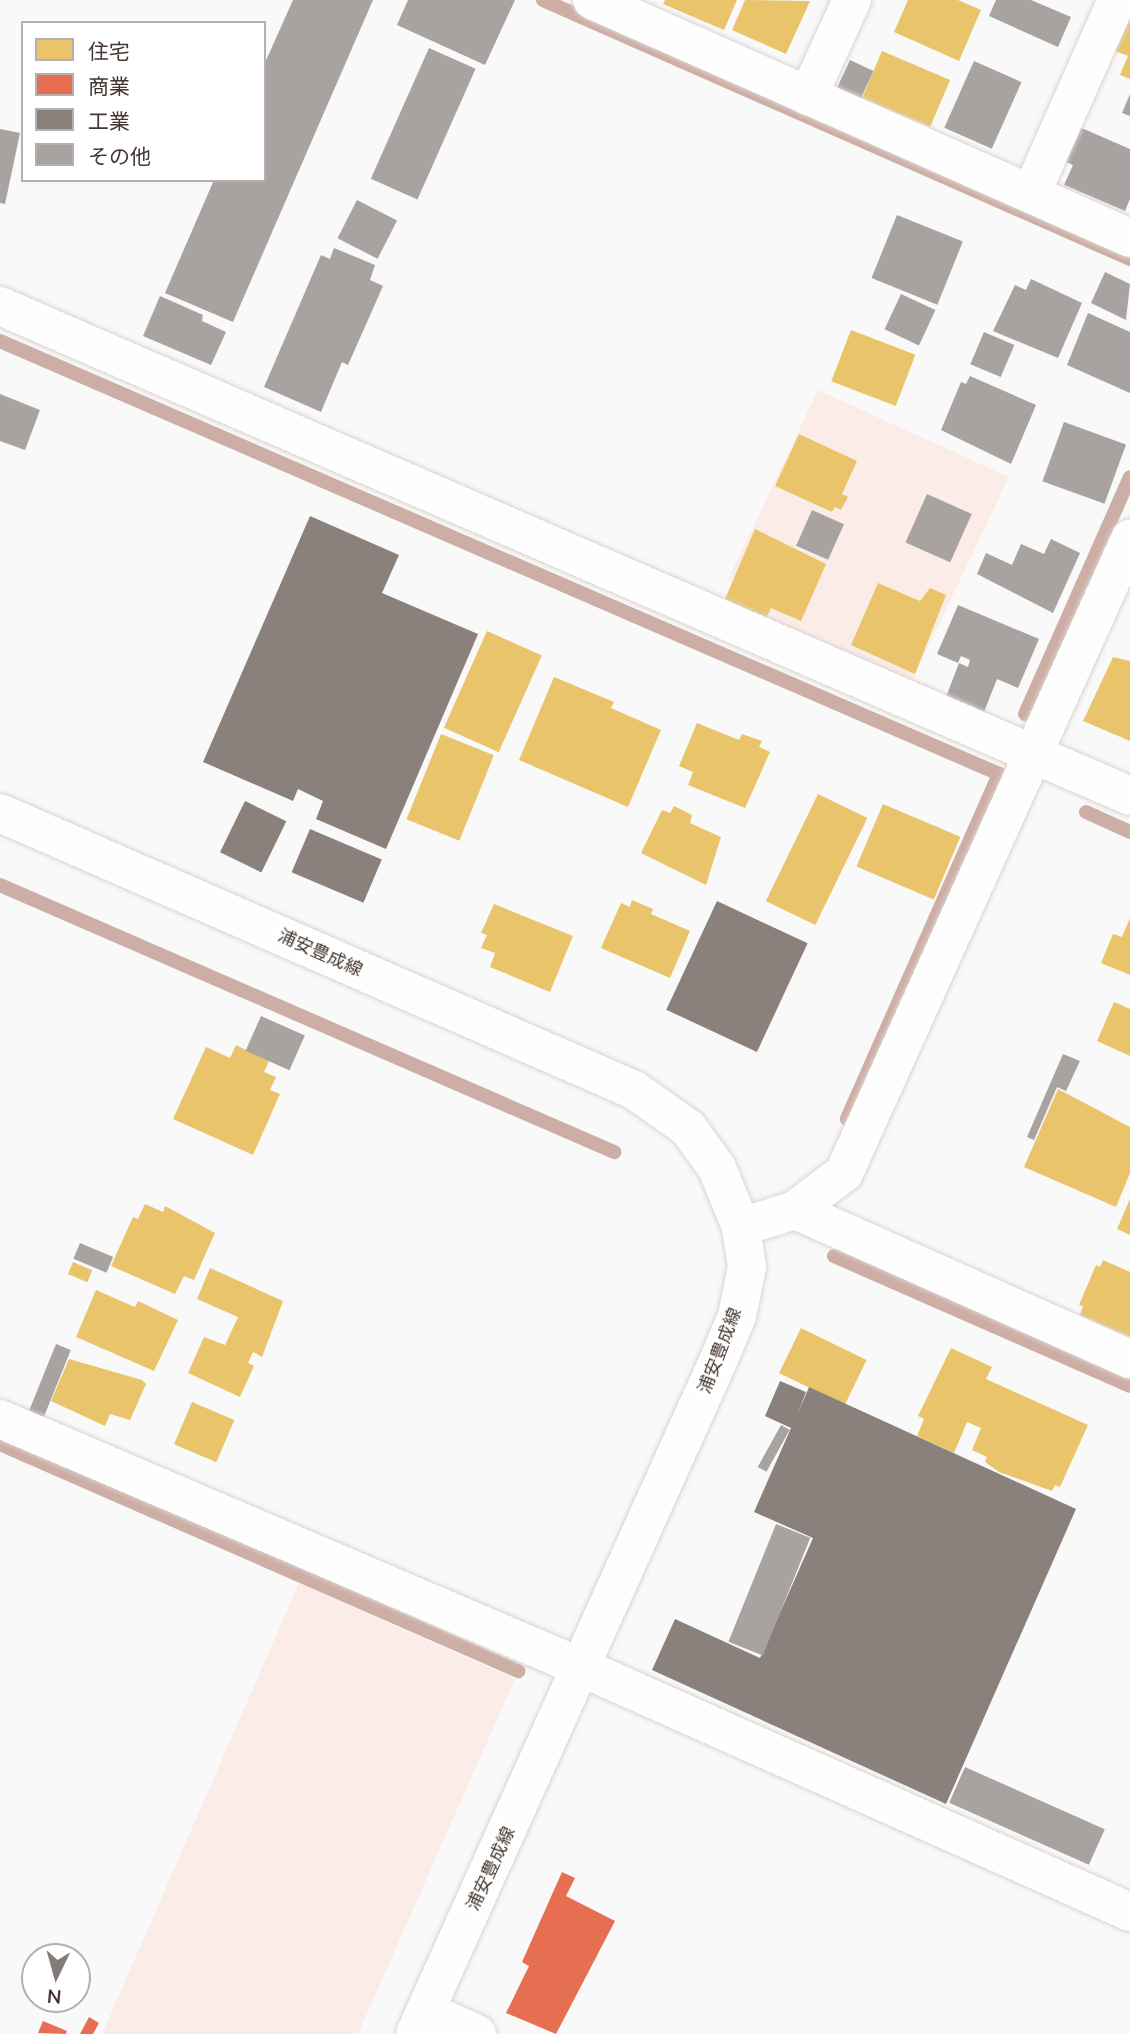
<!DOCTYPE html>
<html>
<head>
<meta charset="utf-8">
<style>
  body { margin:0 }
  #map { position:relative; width:1130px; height:2034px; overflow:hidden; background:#f9f9f9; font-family:Mulish,"Noto Sans JP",sans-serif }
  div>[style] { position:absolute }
  .green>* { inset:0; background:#fcece7 }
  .homes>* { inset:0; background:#e9c46a; transform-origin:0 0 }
  .shops>* { inset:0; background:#e76f51 }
  .industry>* { inset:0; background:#8a817c; transform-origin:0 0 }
  .stream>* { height:14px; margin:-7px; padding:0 7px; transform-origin:7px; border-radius:7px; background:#cdaea4 }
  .building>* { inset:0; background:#a8a2a0; transform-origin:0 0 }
  .roads { filter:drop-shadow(0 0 2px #dbd4d1) drop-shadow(0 0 2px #dbd4d1) }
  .minor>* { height:38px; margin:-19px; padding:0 19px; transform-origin:19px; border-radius:19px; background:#fefefe }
  .major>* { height:38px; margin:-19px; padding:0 19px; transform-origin:19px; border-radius:19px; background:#fefefe }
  span { translate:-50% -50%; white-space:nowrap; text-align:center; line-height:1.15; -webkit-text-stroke:7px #fff; paint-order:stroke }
  .street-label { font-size:18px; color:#453631 }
  .legend { position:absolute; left:21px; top:21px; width:245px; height:161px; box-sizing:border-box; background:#fff; border:2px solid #b5afad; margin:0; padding:9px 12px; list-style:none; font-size:21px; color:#453631 }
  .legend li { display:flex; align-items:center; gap:14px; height:35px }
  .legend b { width:35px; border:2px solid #b5afad }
  .north { position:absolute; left:21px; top:1943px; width:70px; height:70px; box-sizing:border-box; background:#fff; border:2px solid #b5afad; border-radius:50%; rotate:185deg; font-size:19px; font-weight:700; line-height:28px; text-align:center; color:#453631 }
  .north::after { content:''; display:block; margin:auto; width:24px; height:32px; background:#847a77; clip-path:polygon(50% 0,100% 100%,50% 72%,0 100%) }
</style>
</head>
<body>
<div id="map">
  <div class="green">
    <i style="clip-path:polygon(818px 390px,1009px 477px,911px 683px,733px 606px,740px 587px,728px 580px)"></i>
    <i style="clip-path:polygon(299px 1583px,515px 1679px,358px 2034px,102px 2034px)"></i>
  </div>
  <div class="homes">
    <i style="clip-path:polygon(665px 0,737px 0,724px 30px,663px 4px)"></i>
    <i style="clip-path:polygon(745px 0,810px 1px,786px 54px,732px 30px)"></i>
    <i style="clip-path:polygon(908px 0,958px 0,981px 10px,959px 61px,894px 32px)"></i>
    <i style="clip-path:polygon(1130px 19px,1130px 79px,1120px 75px,1128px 56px,1115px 51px)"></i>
    <i style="left:882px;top:51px;width:74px;height:51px;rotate:23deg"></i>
    <i style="left:851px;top:330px;width:69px;height:55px;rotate:21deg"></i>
    <i style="clip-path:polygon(799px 434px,857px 461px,842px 494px,848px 497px,841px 510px,835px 507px,832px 512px,775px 486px)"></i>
    <i style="clip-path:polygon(755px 529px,826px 564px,801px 621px,771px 608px,766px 618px,725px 599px)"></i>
    <i style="clip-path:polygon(878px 583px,920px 601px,930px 588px,946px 595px,915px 674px,851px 645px)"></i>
    <i style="left:487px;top:631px;width:60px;height:106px;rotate:24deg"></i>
    <i style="clip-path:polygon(1113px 657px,1130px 661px,1130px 741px,1083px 721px)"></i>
    <i style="clip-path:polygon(554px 677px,614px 702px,611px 708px,661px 730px,628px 807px,519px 760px)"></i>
    <i style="clip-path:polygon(697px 723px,739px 740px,742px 734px,762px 741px,759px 747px,770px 752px,745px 808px,688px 785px,693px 772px,679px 766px)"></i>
    <i style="left:441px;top:734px;width:57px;height:92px;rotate:22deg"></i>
    <i style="left:818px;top:794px;width:55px;height:119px;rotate:26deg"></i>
    <i style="left:883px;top:804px;width:84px;height:68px;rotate:23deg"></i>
    <i style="clip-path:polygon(674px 806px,692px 815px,690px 823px,721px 837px,706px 885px,641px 853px,662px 810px,670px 813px)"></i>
    <i style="clip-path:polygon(632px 900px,653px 909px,651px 914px,690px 931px,670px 978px,601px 948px,621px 903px,630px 907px)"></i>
    <i style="clip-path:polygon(494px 904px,573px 936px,550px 992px,490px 967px,495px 953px,481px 948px,487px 935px,481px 933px)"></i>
    <i style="clip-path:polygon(1130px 918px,1130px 975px,1101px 963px,1113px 934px,1122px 937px)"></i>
    <i style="clip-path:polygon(1114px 1002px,1130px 1009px,1130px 1056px,1097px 1041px)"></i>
    <i style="clip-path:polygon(236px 1045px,269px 1061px,264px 1072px,276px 1077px,270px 1090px,280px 1094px,253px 1155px,173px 1119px,206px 1047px,230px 1058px)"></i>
    <i style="clip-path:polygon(1058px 1089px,1130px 1127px,1130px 1173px,1116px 1207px,1024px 1167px)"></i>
    <i style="clip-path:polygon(1130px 1199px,1130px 1235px,1117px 1229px)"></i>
    <i style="clip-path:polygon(145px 1204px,163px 1212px,165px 1206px,215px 1233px,194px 1280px,184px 1276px,175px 1294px,111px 1266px,133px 1217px,138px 1219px)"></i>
    <i style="clip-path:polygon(1103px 1260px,1130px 1272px,1130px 1337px,1080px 1315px,1083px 1306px,1079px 1305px,1096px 1265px,1100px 1267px)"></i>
    <i style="left:73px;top:1262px;width:21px;height:13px;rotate:23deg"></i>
    <i style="clip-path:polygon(210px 1268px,283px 1301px,262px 1357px,253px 1352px,248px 1363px,254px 1366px,240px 1397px,188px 1373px,204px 1337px,225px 1345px,238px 1317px,197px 1299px)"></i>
    <i style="clip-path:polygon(96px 1290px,135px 1307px,138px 1301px,178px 1320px,154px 1371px,76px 1337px)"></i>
    <i style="left:801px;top:1328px;width:73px;height:50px;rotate:26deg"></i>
    <i style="clip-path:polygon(951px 1348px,992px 1367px,986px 1379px,1088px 1425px,1060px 1487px,1055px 1485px,1052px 1491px,999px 1472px,985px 1462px,987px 1457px,972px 1450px,981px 1428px,967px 1422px,954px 1453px,917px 1436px,924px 1419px,918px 1416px)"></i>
    <i style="clip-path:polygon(69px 1359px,142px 1380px,146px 1384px,130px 1420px,110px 1414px,105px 1426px,51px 1401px)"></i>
    <i style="left:192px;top:1402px;width:46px;height:46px;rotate:23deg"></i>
  </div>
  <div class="shops">
    <i style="clip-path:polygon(562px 1872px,575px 1878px,566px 1896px,615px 1921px,556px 2034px,506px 2013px,529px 1966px,522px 1962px)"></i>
    <i style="clip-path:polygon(89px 2017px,99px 2023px,93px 2034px,80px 2034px)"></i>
    <i style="clip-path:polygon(43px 2021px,67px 2031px,66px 2034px,38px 2033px)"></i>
  </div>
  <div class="industry">
    <i style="clip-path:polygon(310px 516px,399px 555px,382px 593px,478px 634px,386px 849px,316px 819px,323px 801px,298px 789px,293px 801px,203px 762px)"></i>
    <i style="left:245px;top:801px;width:46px;height:57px;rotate:26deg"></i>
    <i style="left:310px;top:829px;width:78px;height:47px;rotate:23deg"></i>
    <i style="left:717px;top:901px;width:100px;height:120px;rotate:25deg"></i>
    <i style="clip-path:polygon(780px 1381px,806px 1392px,798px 1413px,809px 1387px,1076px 1509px,946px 1804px,652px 1670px,675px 1619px,760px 1658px,813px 1538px,754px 1512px,791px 1428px,765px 1416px)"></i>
  </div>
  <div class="stream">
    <i style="left:543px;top:0;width:642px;rotate:23.81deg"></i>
    <i style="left:0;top:341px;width:1089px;rotate:23.43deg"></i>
    <i style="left:999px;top:774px;width:377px;rotate:113.8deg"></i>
    <i style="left:1025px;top:714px;width:259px;rotate:-66.1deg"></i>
    <i style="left:1086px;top:812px;width:48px;rotate:24.4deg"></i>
    <i style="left:0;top:885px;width:670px;rotate:23.5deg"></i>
    <i style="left:834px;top:1256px;width:323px;rotate:23.7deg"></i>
    <i style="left:0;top:1444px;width:566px;rotate:23.66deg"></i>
  </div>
  <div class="building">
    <i style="clip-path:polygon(293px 0,373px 0,233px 322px,165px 293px,214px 180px,264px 180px,264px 65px)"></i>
    <i style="clip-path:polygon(408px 0,515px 0,485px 65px,397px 25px)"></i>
    <i style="clip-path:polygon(996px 0,1031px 0,1071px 17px,1058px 47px,989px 16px)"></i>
    <i style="left:429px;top:48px;width:51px;height:143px;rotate:24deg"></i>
    <i style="left:850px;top:60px;width:26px;height:33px;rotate:25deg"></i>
    <i style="left:974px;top:61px;width:52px;height:73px;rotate:24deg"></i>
    <i style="clip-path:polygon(1130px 94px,1130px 116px,1122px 113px)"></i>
    <i style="clip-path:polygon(1077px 126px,1130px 149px,1130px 199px,1125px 211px,1064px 185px,1073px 165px,1063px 161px)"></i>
    <i style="clip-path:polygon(0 129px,20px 133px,5px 204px,0 203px)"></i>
    <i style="left:357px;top:200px;width:45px;height:43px;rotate:27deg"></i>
    <i style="left:897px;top:215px;width:71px;height:68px;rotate:22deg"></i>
    <i style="clip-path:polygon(334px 248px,375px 265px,370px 280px,383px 286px,348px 365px,342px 362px,321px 412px,264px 387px,321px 255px,330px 259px)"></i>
    <i style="clip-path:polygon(1105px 272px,1130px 284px,1126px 320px,1091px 303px)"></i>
    <i style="clip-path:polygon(1031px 279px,1082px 303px,1058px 358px,993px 331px,1015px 285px,1026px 290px)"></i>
    <i style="left:901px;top:294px;width:38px;height:39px;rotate:25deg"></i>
    <i style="clip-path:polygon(160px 296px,203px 315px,202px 321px,226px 332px,211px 365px,143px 336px)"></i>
    <i style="clip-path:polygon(1088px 313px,1130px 332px,1130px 393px,1067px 365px)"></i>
    <i style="left:984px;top:332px;width:33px;height:35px;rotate:23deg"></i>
    <i style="clip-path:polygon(970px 376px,1036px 405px,1011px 464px,941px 430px,961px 382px,966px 384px)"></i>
    <i style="clip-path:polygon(0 394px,40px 410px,25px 450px,0 441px)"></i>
    <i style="left:1064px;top:422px;width:66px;height:63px;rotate:20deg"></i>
    <i style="left:927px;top:494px;width:49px;height:53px;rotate:24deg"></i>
    <i style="left:812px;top:510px;width:35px;height:39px;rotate:24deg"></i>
    <i style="clip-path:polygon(1051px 539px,1080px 553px,1053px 613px,977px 574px,986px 553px,1012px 565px,1021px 544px,1044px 554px)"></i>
    <i style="clip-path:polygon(958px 605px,1039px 639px,1018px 688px,997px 679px,984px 712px,946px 697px,959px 663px,968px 667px,970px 660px,961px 656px,958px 663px,937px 654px)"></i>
    <i style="left:261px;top:1016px;width:48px;height:38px;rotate:24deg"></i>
    <i style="clip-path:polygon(1063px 1054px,1080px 1061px,1066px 1091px,1057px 1087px,1034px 1140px,1027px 1137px)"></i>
    <i style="left:80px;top:1243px;width:36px;height:17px;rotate:23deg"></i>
    <i style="left:56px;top:1344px;width:16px;height:77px;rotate:22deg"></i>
    <i style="left:781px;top:1425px;width:10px;height:48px;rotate:29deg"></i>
    <i style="left:776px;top:1524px;width:37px;height:127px;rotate:22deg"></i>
    <i style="left:965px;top:1767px;width:153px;height:39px;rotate:24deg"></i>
  </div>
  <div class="roads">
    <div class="minor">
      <i style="left:592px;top:0;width:588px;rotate:23.86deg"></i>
      <i style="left:808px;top:96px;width:106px;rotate:-65.4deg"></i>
      <i style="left:1031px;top:194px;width:212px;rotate:-66.1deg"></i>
      <i style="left:0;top:306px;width:1232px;rotate:23.44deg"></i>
      <i style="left:795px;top:1210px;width:367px;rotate:24deg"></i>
      <i style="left:741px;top:1227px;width:57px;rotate:-17.5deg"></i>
      <i style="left:795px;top:1210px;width:61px;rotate:-37.1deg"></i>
      <i style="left:844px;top:1173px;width:696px;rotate:-65.72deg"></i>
      <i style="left:0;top:1419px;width:634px;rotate:23.13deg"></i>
      <i style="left:583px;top:1668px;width:599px;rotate:24.04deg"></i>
      <i style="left:426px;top:2011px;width:56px;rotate:24.3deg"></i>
    </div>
    <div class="major">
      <i style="left:0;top:813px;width:692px;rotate:23.6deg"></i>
      <i style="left:634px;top:1090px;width:66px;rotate:35.1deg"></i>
      <i style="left:688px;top:1128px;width:49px;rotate:54.1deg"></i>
      <i style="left:717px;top:1168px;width:64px;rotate:67.9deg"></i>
      <i style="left:741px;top:1227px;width:40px;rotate:81.5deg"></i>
      <i style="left:747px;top:1267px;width:50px;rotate:101.5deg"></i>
      <i style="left:737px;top:1316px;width:47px;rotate:112.7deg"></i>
      <i style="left:719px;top:1359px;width:740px;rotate:114.25deg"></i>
    </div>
  </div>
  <div class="street-label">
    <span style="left:320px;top:953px;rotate:24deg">浦安豊成線</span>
    <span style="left:720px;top:1351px;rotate:-69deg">浦安豊成線</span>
    <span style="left:491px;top:1869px;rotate:-65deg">浦安豊成線</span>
  </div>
  <ul class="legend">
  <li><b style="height:19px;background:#e9c46a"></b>住宅</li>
  <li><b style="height:19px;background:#e76f51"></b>商業</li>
  <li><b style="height:19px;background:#8a817c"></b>工業</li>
  <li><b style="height:19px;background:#a8a2a0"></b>その他</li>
  </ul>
  <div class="north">N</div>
</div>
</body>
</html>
